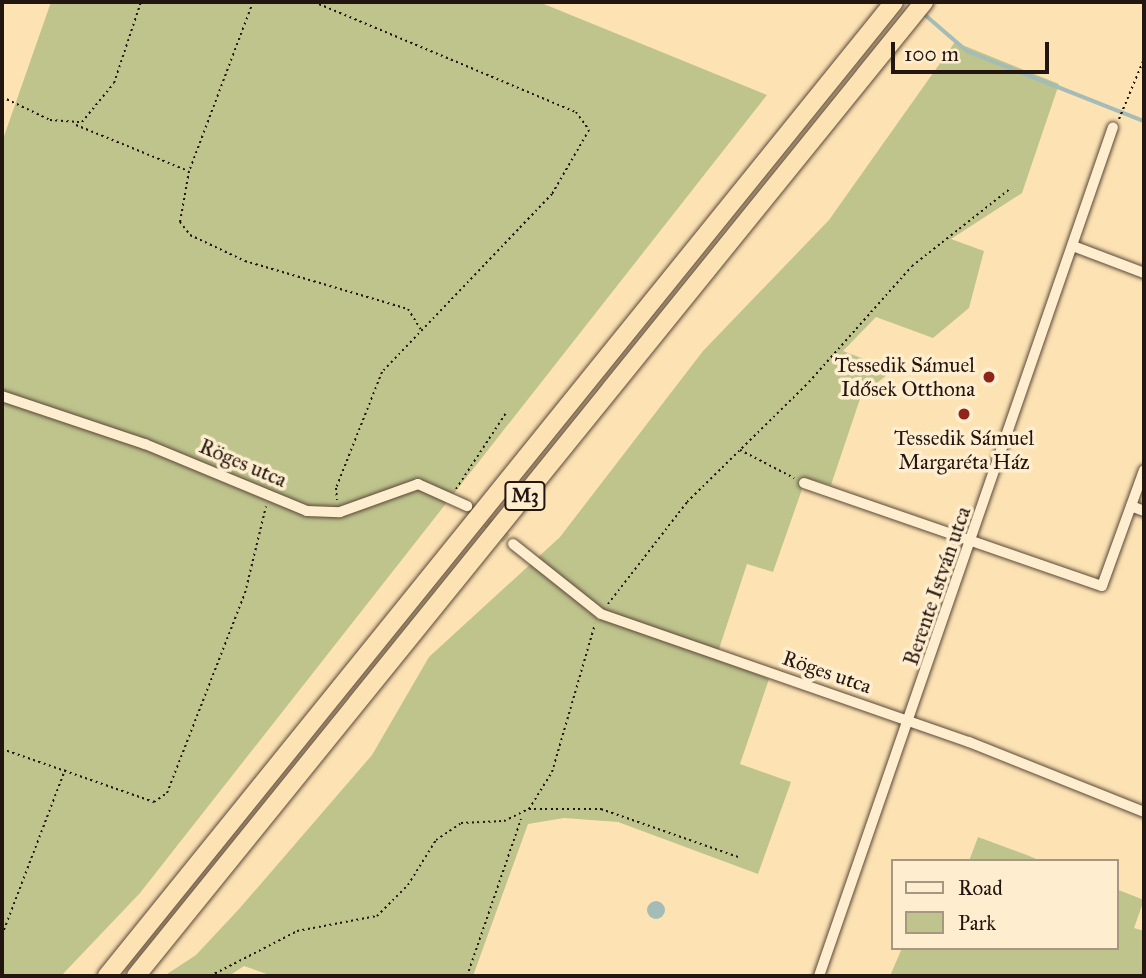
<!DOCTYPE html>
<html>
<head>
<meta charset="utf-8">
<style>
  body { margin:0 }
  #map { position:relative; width:1146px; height:978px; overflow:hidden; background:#fde3b4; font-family:"IM FELL Great Primer",serif }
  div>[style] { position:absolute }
  .green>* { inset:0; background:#bfc48d }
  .water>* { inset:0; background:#a3bcb7 }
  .round { border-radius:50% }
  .stream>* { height:3.5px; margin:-1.75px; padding:0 1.75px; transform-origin:1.75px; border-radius:1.75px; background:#a3bcb7 }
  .minor-tunnel>* { height:10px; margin-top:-5px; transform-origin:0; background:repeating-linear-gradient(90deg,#dcc49b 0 10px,transparent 0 15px) }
  .path>* { height:2px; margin-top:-1px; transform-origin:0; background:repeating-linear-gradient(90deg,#231510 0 2px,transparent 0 5.5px) }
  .roads { filter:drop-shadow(0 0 2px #5a4839) drop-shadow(0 0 2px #5a4839) }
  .minor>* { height:10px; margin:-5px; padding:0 5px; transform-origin:5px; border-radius:5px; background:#feedce }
  .motorway>* { height:18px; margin:-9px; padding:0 9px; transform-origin:9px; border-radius:9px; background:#fde3b4 }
  .dots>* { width:19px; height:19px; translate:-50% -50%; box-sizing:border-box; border:4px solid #feedce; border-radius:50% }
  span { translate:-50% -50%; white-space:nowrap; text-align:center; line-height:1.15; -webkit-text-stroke:7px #feedce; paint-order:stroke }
  .shield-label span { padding:2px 5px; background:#feedce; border:2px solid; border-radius:5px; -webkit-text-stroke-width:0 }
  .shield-label { font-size:19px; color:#231510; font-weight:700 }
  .poi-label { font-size:21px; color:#231510 }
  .right { translate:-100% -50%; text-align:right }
  .street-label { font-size:21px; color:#231510 }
  .frame { position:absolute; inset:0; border:4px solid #231510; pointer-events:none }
  .legend { position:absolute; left:891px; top:859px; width:228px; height:91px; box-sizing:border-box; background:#feedce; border:2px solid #a69782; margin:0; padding:9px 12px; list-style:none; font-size:21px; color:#231510 }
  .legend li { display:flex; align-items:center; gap:14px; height:35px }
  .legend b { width:35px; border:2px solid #a69782 }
  .scale { position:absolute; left:891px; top:42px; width:158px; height:32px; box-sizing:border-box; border:4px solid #231510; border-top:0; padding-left:9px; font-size:21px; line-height:24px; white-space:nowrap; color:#231510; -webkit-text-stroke:5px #feedce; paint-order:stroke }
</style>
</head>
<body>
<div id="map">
  <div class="green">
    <i style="clip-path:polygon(51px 2px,539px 2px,767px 95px,140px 893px,61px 976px,2px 976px,2px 142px)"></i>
    <i style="clip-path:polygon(955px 42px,1059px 84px,1022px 193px,951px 239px,984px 251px,969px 308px,933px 338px,876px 317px,843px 351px,893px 370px,861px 396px,831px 485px,806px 478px,773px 572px,747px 564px,716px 658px,769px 679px,740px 764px,791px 782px,758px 874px,618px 822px,564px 818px,528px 824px,473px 976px,272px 976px,244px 966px,229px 976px,164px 976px,196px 955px,239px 909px,372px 755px,429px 657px,560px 537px,703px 351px,829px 220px)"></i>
    <i style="clip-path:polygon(978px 837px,1027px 855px,1041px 861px,969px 861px)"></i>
    <i style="clip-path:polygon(1116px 889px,1144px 900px,1134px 928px,1144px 931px,1144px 976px,890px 976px,902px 948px,1116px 948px)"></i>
  </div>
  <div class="water">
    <i class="round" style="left:647px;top:901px;width:18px;height:18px"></i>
  </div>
  <div class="stream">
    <i style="left:922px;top:12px;width:60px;rotate:40.9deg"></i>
    <i style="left:967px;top:51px;width:190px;rotate:21.6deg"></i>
  </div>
  <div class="minor-tunnel">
    <i style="left:476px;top:513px;width:48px;rotate:40deg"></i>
  </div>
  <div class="path">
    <i style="left:253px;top:2px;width:181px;rotate:110.7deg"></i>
    <i style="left:189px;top:171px;width:52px;rotate:100deg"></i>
    <i style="left:180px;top:222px;width:16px;rotate:52deg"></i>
    <i style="left:190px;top:235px;width:61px;rotate:25.3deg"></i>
    <i style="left:245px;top:261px;width:170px;rotate:16.4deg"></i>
    <i style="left:408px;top:309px;width:26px;rotate:58deg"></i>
    <i style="left:314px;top:2px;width:284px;rotate:22.8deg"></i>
    <i style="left:576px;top:112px;width:22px;rotate:54deg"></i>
    <i style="left:589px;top:130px;width:74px;rotate:120deg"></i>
    <i style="left:552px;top:194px;width:246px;rotate:133.7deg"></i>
    <i style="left:382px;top:372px;width:125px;rotate:111.6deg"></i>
    <i style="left:336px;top:488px;width:12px;rotate:85deg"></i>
    <i style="left:2px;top:97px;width:53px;rotate:25.6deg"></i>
    <i style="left:50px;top:120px;width:32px;rotate:4deg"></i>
    <i style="left:82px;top:122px;width:50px;rotate:-50.6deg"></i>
    <i style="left:114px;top:83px;width:85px;rotate:-71.6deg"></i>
    <i style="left:1119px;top:119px;width:65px;rotate:-67.4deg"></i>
    <i style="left:76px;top:125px;width:121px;rotate:22.3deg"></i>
    <i style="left:740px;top:450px;width:61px;rotate:27.4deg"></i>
    <i style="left:456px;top:489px;width:91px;rotate:-56.7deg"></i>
    <i style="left:608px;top:604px;width:129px;rotate:-52.2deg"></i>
    <i style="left:687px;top:502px;width:171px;rotate:-44.5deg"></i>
    <i style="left:809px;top:382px;width:155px;rotate:-48.4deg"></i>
    <i style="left:912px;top:266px;width:126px;rotate:-38.2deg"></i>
    <i style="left:2px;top:749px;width:161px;rotate:19.2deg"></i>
    <i style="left:154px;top:802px;width:16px;rotate:-35deg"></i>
    <i style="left:167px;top:793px;width:215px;rotate:-68.7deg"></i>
    <i style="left:245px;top:593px;width:89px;rotate:-76.4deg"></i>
    <i style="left:529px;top:809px;width:44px;rotate:-58.1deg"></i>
    <i style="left:552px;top:772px;width:154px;rotate:-73.8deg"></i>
    <i style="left:2px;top:935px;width:177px;rotate:-69.1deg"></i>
    <i style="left:210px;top:976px;width:98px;rotate:-27.3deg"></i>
    <i style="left:297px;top:931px;width:81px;rotate:-10.6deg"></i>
    <i style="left:377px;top:916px;width:44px;rotate:-45deg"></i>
    <i style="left:408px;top:885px;width:53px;rotate:-58.1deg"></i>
    <i style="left:436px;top:840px;width:30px;rotate:-34deg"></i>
    <i style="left:461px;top:823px;width:43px;rotate:-2.7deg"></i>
    <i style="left:504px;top:821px;width:28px;rotate:-26deg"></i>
    <i style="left:529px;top:809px;width:72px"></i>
    <i style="left:601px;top:809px;width:148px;rotate:19.3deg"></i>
    <i style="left:467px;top:976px;width:166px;rotate:-71deg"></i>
  </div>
  <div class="roads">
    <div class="minor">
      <i style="left:1073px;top:246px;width:76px;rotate:20.8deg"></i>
      <i style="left:2px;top:396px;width:151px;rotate:18.6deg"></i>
      <i style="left:145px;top:444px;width:175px;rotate:22.5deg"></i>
      <i style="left:307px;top:511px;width:33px;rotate:2deg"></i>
      <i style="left:340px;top:512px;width:83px;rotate:-19.7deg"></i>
      <i style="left:418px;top:484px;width:54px;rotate:24.2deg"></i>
      <i style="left:804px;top:483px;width:315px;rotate:19.1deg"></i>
      <i style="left:1102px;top:586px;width:123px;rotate:-70.1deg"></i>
      <i style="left:1131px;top:506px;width:14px;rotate:21deg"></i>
      <i style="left:513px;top:544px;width:112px;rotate:38.5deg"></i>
      <i style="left:601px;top:614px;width:390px;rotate:19.2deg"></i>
      <i style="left:969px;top:742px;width:188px;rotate:21.8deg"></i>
      <i style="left:819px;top:976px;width:898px;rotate:-70.9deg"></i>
    </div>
    <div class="motorway">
      <i style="left:107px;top:976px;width:1252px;rotate:-51.06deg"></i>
      <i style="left:136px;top:976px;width:1253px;rotate:-51.03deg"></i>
    </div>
  </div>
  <div class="dots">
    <i style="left:989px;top:377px;background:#8f2418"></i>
    <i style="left:964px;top:414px;background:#8f2418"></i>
  </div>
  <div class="shield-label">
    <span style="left:525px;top:496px">M3</span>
  </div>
  <div class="poi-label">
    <span class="right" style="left:975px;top:377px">Tessedik Sámuel<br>Idősek Otthona</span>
    <span style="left:964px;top:450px">Tessedik Sámuel<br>Margaréta Ház</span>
  </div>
  <div class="street-label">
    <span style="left:243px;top:463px;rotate:23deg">Röges utca</span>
    <span style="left:937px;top:586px;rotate:-71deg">Berente István utca</span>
    <span style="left:827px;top:672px;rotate:19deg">Röges utca</span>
  </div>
  <div class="frame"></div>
  <ul class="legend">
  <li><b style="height:9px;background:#feedce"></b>Road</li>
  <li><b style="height:19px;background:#bfc48d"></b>Park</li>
  </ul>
  <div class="scale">100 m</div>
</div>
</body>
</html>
